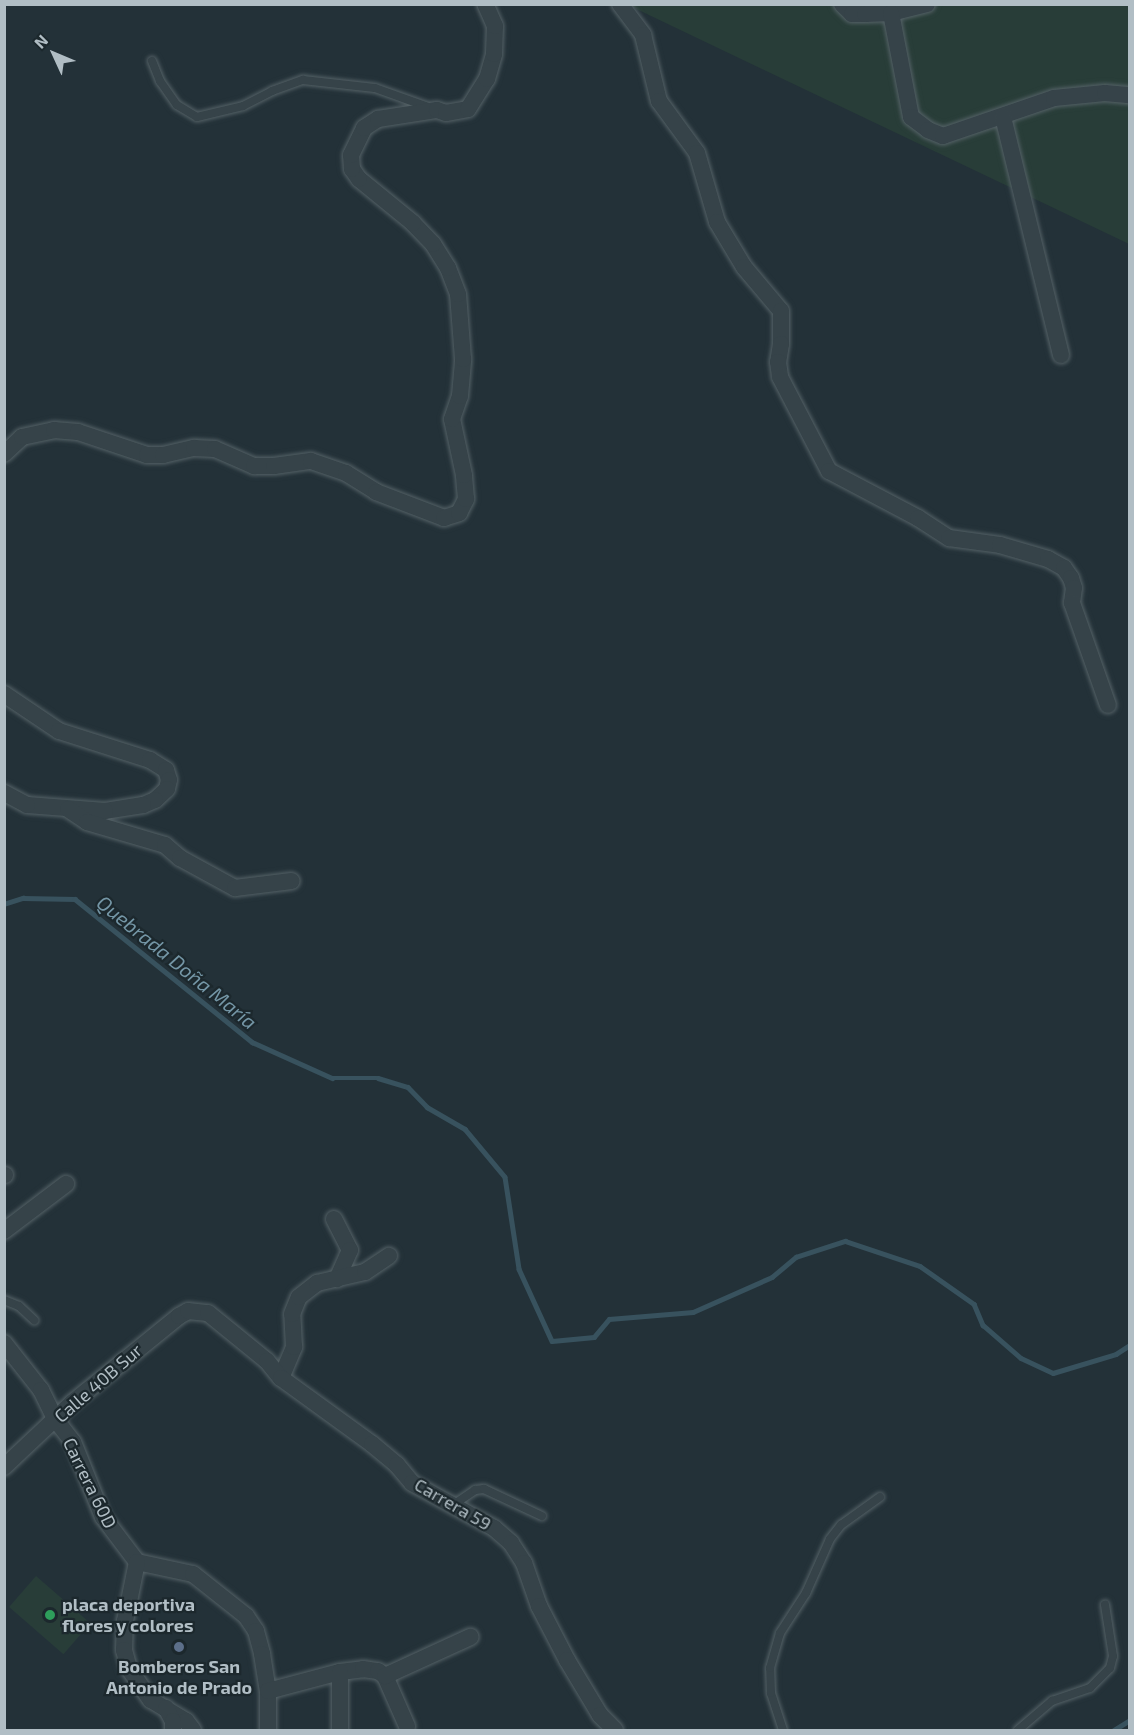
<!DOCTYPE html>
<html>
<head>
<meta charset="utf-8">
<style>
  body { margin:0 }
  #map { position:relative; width:1134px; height:1735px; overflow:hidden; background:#233138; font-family:"Exo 2",sans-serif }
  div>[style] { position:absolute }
  .green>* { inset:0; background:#283d38; transform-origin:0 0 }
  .stream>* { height:4.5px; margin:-2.25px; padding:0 2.25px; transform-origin:2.25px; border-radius:2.25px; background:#38525e }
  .roads { filter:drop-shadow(0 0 2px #546166) drop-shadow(0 0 2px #546166) }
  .lane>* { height:8px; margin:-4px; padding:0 4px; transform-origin:4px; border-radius:4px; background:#364349 }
  .street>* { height:16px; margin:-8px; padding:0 8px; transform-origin:8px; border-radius:8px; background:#364349 }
  .dots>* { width:16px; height:16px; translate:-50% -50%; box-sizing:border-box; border:3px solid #1c282d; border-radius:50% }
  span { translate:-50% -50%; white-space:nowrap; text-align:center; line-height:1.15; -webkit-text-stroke:4.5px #1c282d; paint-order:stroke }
  .street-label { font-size:18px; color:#b1bec5 }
  .poi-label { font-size:18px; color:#b1bec5; font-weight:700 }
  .left { translate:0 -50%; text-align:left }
  .water-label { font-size:20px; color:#7496a6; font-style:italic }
  .frame { position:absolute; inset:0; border:6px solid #b1bec5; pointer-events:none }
  .north { position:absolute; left:24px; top:24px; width:60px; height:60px; -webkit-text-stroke:4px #1c282d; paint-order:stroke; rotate:314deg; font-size:16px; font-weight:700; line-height:24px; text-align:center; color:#b1bec5 }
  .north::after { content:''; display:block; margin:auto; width:21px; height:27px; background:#b1bec5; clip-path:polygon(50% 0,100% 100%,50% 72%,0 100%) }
</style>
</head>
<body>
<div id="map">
  <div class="green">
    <i style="clip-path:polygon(628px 5px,1129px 5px,1129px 244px)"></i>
    <i style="left:36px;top:1576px;width:72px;height:41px;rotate:41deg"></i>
  </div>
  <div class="stream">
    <i style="left:4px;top:904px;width:20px;rotate:-18deg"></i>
    <i style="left:23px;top:898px;width:52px;rotate:1.1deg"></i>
    <i style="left:75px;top:899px;width:228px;rotate:38.9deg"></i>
    <i style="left:252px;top:1042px;width:88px;rotate:24.2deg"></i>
    <i style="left:332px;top:1078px;width:46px"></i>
    <i style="left:378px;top:1078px;width:31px;rotate:17deg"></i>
    <i style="left:408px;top:1087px;width:28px;rotate:46deg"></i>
    <i style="left:427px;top:1107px;width:44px;rotate:30.1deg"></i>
    <i style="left:465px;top:1129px;width:62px;rotate:50.2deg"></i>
    <i style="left:505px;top:1177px;width:93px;rotate:81.3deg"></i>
    <i style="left:519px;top:1269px;width:79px;rotate:65.4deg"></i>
    <i style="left:552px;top:1341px;width:42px;rotate:-5.4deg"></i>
    <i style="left:594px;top:1337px;width:23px;rotate:-50deg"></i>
    <i style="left:609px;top:1319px;width:84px;rotate:-4.8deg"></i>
    <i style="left:693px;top:1312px;width:86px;rotate:-23.9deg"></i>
    <i style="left:772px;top:1277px;width:31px;rotate:-40deg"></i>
    <i style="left:796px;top:1257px;width:52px;rotate:-18.1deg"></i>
    <i style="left:845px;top:1241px;width:79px;rotate:18.4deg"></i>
    <i style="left:920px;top:1266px;width:66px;rotate:35.1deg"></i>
    <i style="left:974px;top:1304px;width:23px;rotate:67deg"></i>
    <i style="left:983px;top:1325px;width:50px;rotate:41deg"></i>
    <i style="left:1021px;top:1358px;width:35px;rotate:25deg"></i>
    <i style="left:1053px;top:1373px;width:66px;rotate:-16.8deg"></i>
    <i style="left:1116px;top:1354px;width:17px;rotate:-33deg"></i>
    <i style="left:1114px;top:1730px;width:19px;rotate:-32deg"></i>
  </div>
  <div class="roads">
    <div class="lane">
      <i style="left:152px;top:61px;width:22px;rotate:68deg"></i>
      <i style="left:160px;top:81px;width:29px;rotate:55deg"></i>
      <i style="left:177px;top:105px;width:23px;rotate:31deg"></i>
      <i style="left:197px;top:117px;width:47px;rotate:-13.4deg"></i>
      <i style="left:243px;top:106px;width:33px;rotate:-27deg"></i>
      <i style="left:272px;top:91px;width:33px;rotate:-20deg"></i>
      <i style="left:303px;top:80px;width:72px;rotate:6.3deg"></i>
      <i style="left:375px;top:88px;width:56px;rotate:19.7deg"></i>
      <i style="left:4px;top:1300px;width:16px;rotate:22deg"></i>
      <i style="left:19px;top:1306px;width:21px;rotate:43deg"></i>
      <i style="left:453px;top:1505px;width:27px;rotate:-34deg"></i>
      <i style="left:475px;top:1490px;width:9px;rotate:-6deg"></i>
      <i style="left:484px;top:1489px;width:64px;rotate:25deg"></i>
      <i style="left:783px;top:1730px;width:39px;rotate:-108deg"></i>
      <i style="left:771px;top:1693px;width:25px;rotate:-92deg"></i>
      <i style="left:770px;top:1668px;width:36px;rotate:-74deg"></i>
      <i style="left:780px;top:1633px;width:48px;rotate:-57deg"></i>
      <i style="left:806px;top:1593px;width:59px;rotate:-66deg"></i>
      <i style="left:830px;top:1539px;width:18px;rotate:-52deg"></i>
      <i style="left:841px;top:1525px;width:48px;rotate:-35.7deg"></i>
      <i style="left:1018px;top:1730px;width:45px;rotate:-40.5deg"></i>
      <i style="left:1052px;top:1701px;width:40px;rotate:-18.9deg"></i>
      <i style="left:1090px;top:1688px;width:28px;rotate:-45deg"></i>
      <i style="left:1110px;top:1668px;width:12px;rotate:-76deg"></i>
      <i style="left:1113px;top:1656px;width:52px;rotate:-98.9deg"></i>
    </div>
    <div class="street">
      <i style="left:620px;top:4px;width:39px;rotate:53deg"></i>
      <i style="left:643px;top:35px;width:68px;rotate:76.4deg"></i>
      <i style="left:659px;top:101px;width:64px;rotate:53.8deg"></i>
      <i style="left:697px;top:153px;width:72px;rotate:73.8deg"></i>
      <i style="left:717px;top:222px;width:52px;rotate:59deg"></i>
      <i style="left:744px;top:267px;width:57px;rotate:49.9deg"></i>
      <i style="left:781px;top:311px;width:33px;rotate:90deg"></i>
      <i style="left:781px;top:344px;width:18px;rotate:99deg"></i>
      <i style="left:778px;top:362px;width:15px;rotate:82deg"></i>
      <i style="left:780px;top:377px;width:106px;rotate:62.5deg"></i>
      <i style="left:829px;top:471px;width:101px;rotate:27.8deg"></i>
      <i style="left:918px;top:518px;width:37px;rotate:33deg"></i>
      <i style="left:949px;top:538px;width:51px;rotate:7.8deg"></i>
      <i style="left:1000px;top:545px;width:50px;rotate:16.3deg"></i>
      <i style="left:1048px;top:559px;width:18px;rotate:29deg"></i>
      <i style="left:1064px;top:568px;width:12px;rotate:55deg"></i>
      <i style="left:1071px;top:578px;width:10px;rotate:73deg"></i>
      <i style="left:1074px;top:588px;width:15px;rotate:98deg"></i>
      <i style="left:1072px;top:603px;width:108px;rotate:70.6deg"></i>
      <i style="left:842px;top:4px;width:14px;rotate:45deg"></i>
      <i style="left:852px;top:14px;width:13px"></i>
      <i style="left:865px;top:14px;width:26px;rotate:-2deg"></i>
      <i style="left:891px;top:13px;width:37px;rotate:-14deg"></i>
      <i style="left:891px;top:13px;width:106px;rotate:79.1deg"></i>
      <i style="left:911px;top:117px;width:21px;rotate:37deg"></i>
      <i style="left:928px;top:130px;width:16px;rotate:22deg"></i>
      <i style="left:943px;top:136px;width:117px;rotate:-18.9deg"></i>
      <i style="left:1054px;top:98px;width:51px;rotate:-5.6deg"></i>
      <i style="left:1105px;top:93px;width:25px;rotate:5deg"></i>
      <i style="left:1003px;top:117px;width:245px;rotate:76.3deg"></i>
      <i style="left:4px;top:454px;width:25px;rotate:-43deg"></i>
      <i style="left:22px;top:437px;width:33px;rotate:-12deg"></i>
      <i style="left:54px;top:430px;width:24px;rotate:5deg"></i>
      <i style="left:78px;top:432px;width:73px;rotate:18.4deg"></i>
      <i style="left:147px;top:455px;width:16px"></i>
      <i style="left:163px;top:455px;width:32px;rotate:-13deg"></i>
      <i style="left:194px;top:448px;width:21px;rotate:3deg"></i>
      <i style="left:215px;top:449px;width:43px;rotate:23.6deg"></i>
      <i style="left:254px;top:466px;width:20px"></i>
      <i style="left:274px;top:466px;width:37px;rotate:-8deg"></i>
      <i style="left:311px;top:461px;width:37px;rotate:19deg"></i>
      <i style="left:346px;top:473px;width:36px;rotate:32deg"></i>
      <i style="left:376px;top:492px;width:73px;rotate:20.9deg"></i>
      <i style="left:444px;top:518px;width:16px;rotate:-18deg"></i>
      <i style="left:459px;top:513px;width:16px;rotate:-63deg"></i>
      <i style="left:466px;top:499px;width:24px;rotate:-95deg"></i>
      <i style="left:464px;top:475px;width:57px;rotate:-102.1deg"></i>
      <i style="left:452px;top:419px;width:24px;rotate:-71deg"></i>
      <i style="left:460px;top:396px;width:37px;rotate:-85deg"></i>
      <i style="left:463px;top:359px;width:65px;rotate:-94.4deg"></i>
      <i style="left:458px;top:294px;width:28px;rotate:-111deg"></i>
      <i style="left:448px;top:268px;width:28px;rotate:-122deg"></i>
      <i style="left:433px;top:244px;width:29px;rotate:-134deg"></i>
      <i style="left:413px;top:223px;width:70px;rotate:-140.8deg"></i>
      <i style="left:359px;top:179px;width:12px;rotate:-125deg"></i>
      <i style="left:352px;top:169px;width:14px;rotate:-94deg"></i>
      <i style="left:351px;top:155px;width:30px;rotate:-64deg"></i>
      <i style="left:364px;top:128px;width:17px;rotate:-33deg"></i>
      <i style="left:378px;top:119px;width:60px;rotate:-8.7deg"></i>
      <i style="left:437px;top:110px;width:9px;rotate:18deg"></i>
      <i style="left:446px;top:113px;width:22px;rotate:-10deg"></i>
      <i style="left:468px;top:109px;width:36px;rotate:-58deg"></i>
      <i style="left:487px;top:79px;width:26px;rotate:-74deg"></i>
      <i style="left:494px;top:54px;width:28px;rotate:-88deg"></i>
      <i style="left:495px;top:26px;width:24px;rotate:-114deg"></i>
      <i style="left:4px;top:694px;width:66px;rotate:33.9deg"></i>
      <i style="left:59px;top:731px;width:96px;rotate:17.7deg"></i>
      <i style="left:150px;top:760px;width:19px;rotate:32deg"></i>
      <i style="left:166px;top:770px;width:10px;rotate:73deg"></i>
      <i style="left:169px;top:780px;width:9px;rotate:103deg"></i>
      <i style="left:167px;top:789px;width:16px;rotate:137deg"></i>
      <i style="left:155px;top:800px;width:13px;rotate:157deg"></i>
      <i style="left:143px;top:805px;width:38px;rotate:171deg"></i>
      <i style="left:105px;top:811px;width:78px;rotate:-175.6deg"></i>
      <i style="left:27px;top:805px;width:26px;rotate:-152deg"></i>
      <i style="left:68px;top:809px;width:23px;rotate:34deg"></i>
      <i style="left:87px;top:822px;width:81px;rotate:16.4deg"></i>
      <i style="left:165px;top:845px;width:20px;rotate:41deg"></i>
      <i style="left:180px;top:858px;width:63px;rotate:28.6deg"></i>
      <i style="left:235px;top:888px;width:57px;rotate:-7deg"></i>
      <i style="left:4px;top:1175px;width:1px"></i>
      <i style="left:334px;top:1219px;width:35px;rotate:63deg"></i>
      <i style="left:350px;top:1250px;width:32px;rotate:114deg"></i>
      <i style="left:4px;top:1231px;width:78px;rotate:-37.2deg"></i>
      <i style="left:4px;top:1343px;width:60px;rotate:51.8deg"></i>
      <i style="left:41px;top:1390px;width:32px;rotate:64deg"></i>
      <i style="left:55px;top:1419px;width:29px;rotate:52deg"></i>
      <i style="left:73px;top:1442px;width:81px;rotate:68.2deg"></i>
      <i style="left:103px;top:1517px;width:56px;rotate:52.9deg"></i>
      <i style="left:137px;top:1562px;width:57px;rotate:12.1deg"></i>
      <i style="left:193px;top:1574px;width:68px;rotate:38.4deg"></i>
      <i style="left:246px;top:1616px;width:18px;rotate:56deg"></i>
      <i style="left:256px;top:1631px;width:24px;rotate:75deg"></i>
      <i style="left:262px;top:1654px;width:37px;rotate:81deg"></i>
      <i style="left:268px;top:1691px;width:39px;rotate:90deg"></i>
      <i style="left:281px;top:1378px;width:34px;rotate:-67deg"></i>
      <i style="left:294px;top:1347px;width:33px;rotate:-93deg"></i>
      <i style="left:292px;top:1314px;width:18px;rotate:-68deg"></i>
      <i style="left:299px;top:1297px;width:23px;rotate:-38deg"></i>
      <i style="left:317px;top:1283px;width:49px;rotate:-12.9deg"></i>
      <i style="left:365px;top:1272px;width:29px;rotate:-34deg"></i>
      <i style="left:4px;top:1467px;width:93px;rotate:-43.3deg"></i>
      <i style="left:72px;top:1403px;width:138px;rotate:-39.1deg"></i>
      <i style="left:179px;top:1316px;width:10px;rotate:-29deg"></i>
      <i style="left:188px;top:1311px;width:20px;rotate:6deg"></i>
      <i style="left:208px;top:1313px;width:76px;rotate:39.1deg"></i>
      <i style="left:267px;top:1361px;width:22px;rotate:51deg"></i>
      <i style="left:281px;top:1378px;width:112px;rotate:36deg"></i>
      <i style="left:372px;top:1444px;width:33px;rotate:40deg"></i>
      <i style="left:397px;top:1465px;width:23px;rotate:50deg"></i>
      <i style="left:412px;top:1483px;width:94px;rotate:28.8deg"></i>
      <i style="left:494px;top:1528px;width:23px;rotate:41deg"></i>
      <i style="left:511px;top:1543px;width:24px;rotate:57deg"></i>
      <i style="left:524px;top:1563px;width:46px;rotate:70.8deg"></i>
      <i style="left:539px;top:1606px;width:61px;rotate:62.6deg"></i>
      <i style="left:567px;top:1660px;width:64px;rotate:59deg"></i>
      <i style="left:600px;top:1715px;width:21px;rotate:45deg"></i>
      <i style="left:137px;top:1562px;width:60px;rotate:101.5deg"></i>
      <i style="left:125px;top:1621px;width:29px;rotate:92deg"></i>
      <i style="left:124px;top:1650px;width:20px;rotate:75deg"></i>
      <i style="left:129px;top:1669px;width:38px;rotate:55deg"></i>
      <i style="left:151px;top:1700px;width:41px;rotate:31deg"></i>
      <i style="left:186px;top:1721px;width:11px;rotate:52deg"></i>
      <i style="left:385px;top:1676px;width:55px;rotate:66.3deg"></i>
      <i style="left:268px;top:1691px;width:74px;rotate:-14.8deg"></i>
      <i style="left:340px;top:1672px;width:23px;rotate:-7deg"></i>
      <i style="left:363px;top:1669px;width:15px;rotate:8deg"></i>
      <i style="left:378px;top:1671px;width:9px;rotate:36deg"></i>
      <i style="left:385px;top:1676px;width:94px;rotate:-24.6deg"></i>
      <i style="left:166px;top:1708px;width:15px;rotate:62deg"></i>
      <i style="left:173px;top:1721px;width:9px;rotate:90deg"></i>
      <i style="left:340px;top:1730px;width:58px;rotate:-90deg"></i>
    </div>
  </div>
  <div class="dots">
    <i style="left:50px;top:1615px;background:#2e9e5b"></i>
    <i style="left:179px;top:1647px;background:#5c6f8a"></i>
  </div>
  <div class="street-label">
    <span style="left:98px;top:1383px;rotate:-41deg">Calle 40B Sur</span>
    <span style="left:90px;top:1483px;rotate:64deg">Carrera 60D</span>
    <span style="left:453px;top:1504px;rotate:30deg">Carrera 59</span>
  </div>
  <div class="poi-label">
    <span class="left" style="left:62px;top:1615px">placa deportiva<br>flores y colores</span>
    <span style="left:179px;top:1677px">Bomberos San<br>Antonio de Prado</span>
  </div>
  <div class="water-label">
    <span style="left:177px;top:962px;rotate:39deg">Quebrada Doña María</span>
  </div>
  <div class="frame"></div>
  <div class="north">N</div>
</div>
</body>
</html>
